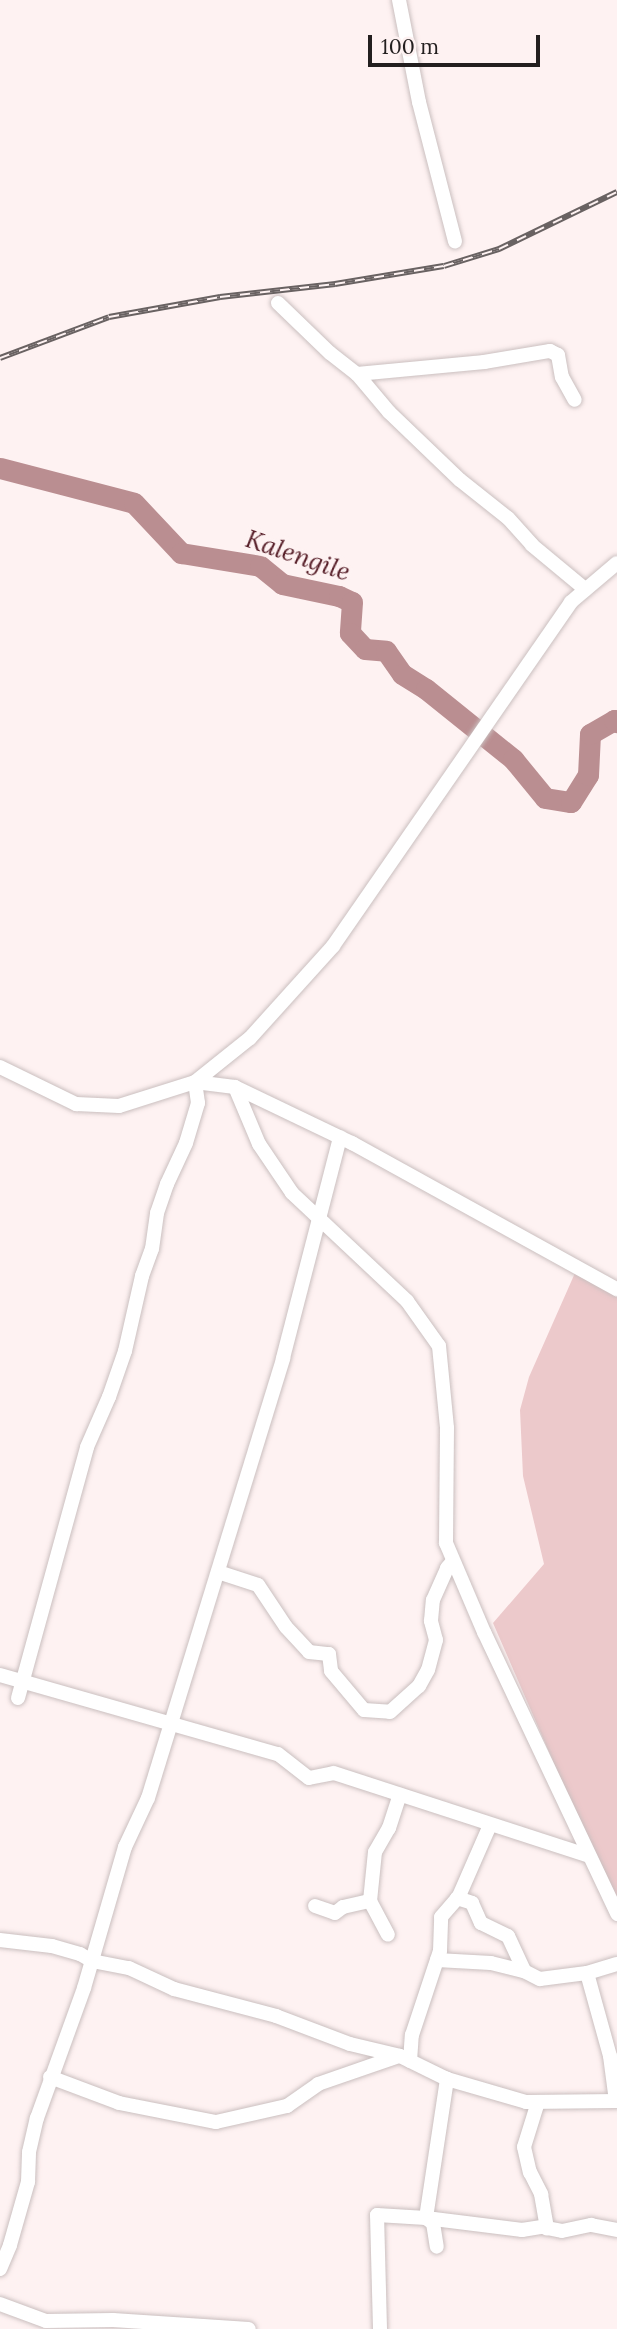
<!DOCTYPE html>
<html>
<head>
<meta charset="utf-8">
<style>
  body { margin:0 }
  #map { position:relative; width:617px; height:2329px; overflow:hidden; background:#fef2f2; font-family:Lora,serif }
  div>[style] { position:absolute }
  .green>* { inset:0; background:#ecc9cb }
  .river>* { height:21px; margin:-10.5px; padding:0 10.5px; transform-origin:10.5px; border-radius:10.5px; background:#ba8e91 }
  .roads { filter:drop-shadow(0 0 2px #cabfbf) drop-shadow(0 0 2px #cabfbf) }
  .minor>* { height:14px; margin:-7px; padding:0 7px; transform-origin:7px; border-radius:7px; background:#fff }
  .rail>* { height:6px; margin-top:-3px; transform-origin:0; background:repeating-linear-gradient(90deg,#fef2f2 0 10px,#696262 0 20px); box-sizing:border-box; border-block:2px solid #696262 }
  span { translate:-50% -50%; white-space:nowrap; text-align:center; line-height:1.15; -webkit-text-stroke:7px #fef2f2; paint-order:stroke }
  .water-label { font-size:26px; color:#561d27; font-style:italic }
  .scale { position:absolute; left:368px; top:35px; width:172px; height:32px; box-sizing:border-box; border:4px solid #231f1f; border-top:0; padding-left:9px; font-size:21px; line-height:24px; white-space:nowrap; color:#231f1f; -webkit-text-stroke:5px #fef2f2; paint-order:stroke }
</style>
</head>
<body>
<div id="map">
  <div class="green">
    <i style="clip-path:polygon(575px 1273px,617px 1296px,617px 1899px,566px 1791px,493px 1623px,544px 1564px,523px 1476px,520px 1410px,529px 1377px)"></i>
  </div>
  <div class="river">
    <i style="left:0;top:468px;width:138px;rotate:14.6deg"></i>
    <i style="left:134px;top:503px;width:69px;rotate:46.8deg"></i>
    <i style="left:181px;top:553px;width:80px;rotate:9.3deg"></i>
    <i style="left:260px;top:566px;width:28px;rotate:39deg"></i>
    <i style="left:282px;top:584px;width:58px;rotate:11.9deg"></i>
    <i style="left:339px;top:596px;width:14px;rotate:25deg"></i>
    <i style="left:352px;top:602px;width:31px;rotate:94deg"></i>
    <i style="left:350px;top:633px;width:22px;rotate:47deg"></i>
    <i style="left:365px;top:649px;width:21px;rotate:5deg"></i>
    <i style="left:386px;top:651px;width:28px;rotate:55deg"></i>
    <i style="left:402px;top:674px;width:28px;rotate:32deg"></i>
    <i style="left:426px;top:689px;width:112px;rotate:38.8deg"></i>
    <i style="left:513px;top:759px;width:50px;rotate:50.6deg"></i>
    <i style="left:545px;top:798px;width:26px;rotate:9deg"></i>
    <i style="left:571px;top:802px;width:32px;rotate:-58deg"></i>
    <i style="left:588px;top:775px;width:41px;rotate:-87.2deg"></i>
    <i style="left:590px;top:734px;width:28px;rotate:-30deg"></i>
    <i style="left:614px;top:720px;width:4px;rotate:34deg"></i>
  </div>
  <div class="roads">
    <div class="minor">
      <i style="left:399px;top:0;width:104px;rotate:78.9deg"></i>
      <i style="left:419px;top:102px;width:144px;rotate:75.5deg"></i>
      <i style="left:278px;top:303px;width:72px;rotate:43.9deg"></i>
      <i style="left:330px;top:353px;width:34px;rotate:38deg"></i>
      <i style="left:357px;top:374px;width:50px;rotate:49.9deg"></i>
      <i style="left:389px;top:412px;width:98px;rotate:43.8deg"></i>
      <i style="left:460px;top:480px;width:61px;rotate:38.4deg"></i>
      <i style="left:508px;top:518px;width:36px;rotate:48deg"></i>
      <i style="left:532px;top:545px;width:69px;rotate:39.7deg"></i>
      <i style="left:357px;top:374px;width:128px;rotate:-5.4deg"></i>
      <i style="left:484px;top:362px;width:67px;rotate:-9.5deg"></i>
      <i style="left:550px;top:351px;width:9px;rotate:27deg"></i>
      <i style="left:558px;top:355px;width:22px;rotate:80deg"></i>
      <i style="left:562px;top:377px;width:26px;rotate:61deg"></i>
      <i style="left:0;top:1067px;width:85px;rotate:26deg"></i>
      <i style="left:76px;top:1104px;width:43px;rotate:2.7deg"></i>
      <i style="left:119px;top:1106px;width:80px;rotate:-17.5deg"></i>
      <i style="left:195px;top:1082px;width:70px;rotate:-38.7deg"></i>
      <i style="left:250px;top:1038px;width:124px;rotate:-47.9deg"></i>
      <i style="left:333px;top:946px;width:418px;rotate:-55.3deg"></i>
      <i style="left:571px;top:602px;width:60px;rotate:-40.3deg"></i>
      <i style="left:235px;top:1087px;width:62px;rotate:67.2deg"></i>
      <i style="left:259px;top:1144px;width:59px;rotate:56deg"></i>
      <i style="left:292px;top:1193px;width:158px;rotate:43.2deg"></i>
      <i style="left:407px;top:1301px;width:55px;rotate:54.6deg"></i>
      <i style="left:439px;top:1346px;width:82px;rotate:84.4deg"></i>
      <i style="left:447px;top:1428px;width:115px;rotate:90.5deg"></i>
      <i style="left:446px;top:1543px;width:97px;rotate:66.9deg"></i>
      <i style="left:484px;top:1632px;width:312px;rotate:64.7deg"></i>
      <i style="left:218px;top:1572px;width:42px;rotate:18deg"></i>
      <i style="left:258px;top:1585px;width:50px;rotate:56.3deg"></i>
      <i style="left:286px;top:1627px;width:34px;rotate:47deg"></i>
      <i style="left:309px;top:1652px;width:20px;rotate:6deg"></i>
      <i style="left:329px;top:1654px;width:17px;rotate:83deg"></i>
      <i style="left:331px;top:1671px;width:51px;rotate:49.8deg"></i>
      <i style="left:364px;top:1710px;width:26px;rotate:4deg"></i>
      <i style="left:390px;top:1712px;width:39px;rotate:-42deg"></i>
      <i style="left:419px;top:1686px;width:18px;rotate:-61deg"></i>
      <i style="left:428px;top:1670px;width:31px;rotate:-75deg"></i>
      <i style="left:436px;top:1640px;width:20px;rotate:-105deg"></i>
      <i style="left:431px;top:1621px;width:21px;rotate:-85deg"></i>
      <i style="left:433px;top:1600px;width:35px;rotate:-66deg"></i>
      <i style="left:447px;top:1568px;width:9px;rotate:-49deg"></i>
      <i style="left:0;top:1675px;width:289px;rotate:15.9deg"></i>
      <i style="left:278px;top:1754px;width:39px;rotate:38deg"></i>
      <i style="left:309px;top:1778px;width:25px;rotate:-11deg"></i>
      <i style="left:334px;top:1773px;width:266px;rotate:18deg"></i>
      <i style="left:18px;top:1698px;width:260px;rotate:-74.6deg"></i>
      <i style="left:87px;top:1447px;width:55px;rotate:-66.3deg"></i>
      <i style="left:109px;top:1397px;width:49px;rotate:-70.8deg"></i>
      <i style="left:125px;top:1351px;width:77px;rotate:-77.2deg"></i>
      <i style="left:142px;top:1276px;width:29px;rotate:-70deg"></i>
      <i style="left:152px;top:1249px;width:36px;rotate:-82deg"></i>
      <i style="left:157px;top:1213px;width:31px;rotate:-71deg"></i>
      <i style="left:167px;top:1184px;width:45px;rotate:-65.1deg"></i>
      <i style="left:186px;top:1143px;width:42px;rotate:-73.3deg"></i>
      <i style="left:198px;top:1103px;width:21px;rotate:-98deg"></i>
      <i style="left:195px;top:1082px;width:40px;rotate:7.1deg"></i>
      <i style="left:235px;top:1087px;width:130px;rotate:25.6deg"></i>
      <i style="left:352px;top:1143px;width:303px;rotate:28.9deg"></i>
      <i style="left:457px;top:1898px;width:16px;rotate:18deg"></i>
      <i style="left:472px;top:1903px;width:22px;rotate:66deg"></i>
      <i style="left:481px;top:1923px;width:30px;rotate:26deg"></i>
      <i style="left:508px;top:1936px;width:38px;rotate:65deg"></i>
      <i style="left:524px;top:1971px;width:18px;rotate:27deg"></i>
      <i style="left:540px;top:1979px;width:47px;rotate:-7.3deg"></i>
      <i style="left:370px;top:1901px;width:49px;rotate:-84.2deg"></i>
      <i style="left:375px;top:1852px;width:28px;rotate:-60deg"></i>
      <i style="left:389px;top:1828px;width:35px;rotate:-72deg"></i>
      <i style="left:315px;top:1906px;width:21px;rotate:19deg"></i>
      <i style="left:335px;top:1913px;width:10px;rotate:-37deg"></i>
      <i style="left:343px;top:1907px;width:28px;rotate:-13deg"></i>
      <i style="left:370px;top:1901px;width:38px;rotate:62deg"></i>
      <i style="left:0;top:1940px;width:52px;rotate:6.6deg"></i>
      <i style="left:52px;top:1946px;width:29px;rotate:16deg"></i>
      <i style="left:80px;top:1954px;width:14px;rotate:30deg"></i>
      <i style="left:92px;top:1961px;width:38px;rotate:11deg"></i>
      <i style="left:129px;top:1968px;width:50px;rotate:25deg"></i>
      <i style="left:174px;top:1989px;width:106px;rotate:14.8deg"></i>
      <i style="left:276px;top:2016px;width:79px;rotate:20.7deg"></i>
      <i style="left:350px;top:2044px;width:51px;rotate:13.5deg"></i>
      <i style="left:400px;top:2056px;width:52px;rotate:26.1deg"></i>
      <i style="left:447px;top:2079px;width:82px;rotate:16.2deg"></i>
      <i style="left:526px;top:2102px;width:91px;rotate:-0.6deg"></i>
      <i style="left:437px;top:1960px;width:54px;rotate:3.2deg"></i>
      <i style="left:491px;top:1963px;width:34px;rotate:14deg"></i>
      <i style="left:410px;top:2061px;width:26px;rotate:-86deg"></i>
      <i style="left:412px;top:2035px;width:89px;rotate:-71.6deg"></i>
      <i style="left:440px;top:1951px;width:34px;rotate:-88deg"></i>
      <i style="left:441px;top:1917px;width:28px;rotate:-49deg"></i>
      <i style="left:459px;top:1896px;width:77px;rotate:-66.4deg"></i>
      <i style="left:50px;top:2077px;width:74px;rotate:20.6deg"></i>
      <i style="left:119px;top:2103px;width:99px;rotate:11.1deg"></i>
      <i style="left:216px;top:2122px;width:73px;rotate:-12.7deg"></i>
      <i style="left:287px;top:2106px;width:38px;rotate:-35deg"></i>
      <i style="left:318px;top:2084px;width:86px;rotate:-19.1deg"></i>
      <i style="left:616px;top:2101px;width:45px;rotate:-97.6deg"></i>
      <i style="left:610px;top:2056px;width:86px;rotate:-105.5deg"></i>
      <i style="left:587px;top:1973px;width:31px;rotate:-17deg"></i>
      <i style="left:538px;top:2102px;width:47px;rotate:107.3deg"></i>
      <i style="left:524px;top:2147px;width:26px;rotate:77deg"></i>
      <i style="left:530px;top:2172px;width:25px;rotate:63deg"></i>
      <i style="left:541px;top:2194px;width:35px;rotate:80deg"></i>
      <i style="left:426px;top:2218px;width:97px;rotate:7.1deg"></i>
      <i style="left:522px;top:2230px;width:20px;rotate:-9deg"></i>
      <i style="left:542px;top:2227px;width:20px;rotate:11deg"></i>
      <i style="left:562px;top:2231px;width:30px;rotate:-12deg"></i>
      <i style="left:591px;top:2225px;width:26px;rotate:11deg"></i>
      <i style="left:426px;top:2218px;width:9px;rotate:36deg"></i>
      <i style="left:433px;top:2223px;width:24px;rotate:81deg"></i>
      <i style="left:0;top:2269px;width:26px;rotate:-67deg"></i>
      <i style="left:10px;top:2245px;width:66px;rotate:-74.1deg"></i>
      <i style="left:28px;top:2182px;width:30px;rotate:-88deg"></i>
      <i style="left:29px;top:2152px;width:35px;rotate:-77deg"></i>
      <i style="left:37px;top:2118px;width:138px;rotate:-70.1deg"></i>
      <i style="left:84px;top:1988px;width:147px;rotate:-73.8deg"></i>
      <i style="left:125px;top:1847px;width:54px;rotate:-64.9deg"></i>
      <i style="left:148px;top:1798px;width:460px;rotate:-72.9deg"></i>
      <i style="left:283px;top:1358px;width:228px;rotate:-75.5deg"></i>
      <i style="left:0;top:2304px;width:49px;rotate:20.3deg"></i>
      <i style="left:46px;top:2321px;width:67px;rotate:-0.9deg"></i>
      <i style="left:113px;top:2320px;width:136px;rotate:3.8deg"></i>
      <i style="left:380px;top:2329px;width:114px;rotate:-91.5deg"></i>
      <i style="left:377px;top:2215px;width:49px;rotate:3.5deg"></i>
      <i style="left:426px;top:2218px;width:141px;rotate:-81.4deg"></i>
    </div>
  </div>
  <div class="rail">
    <i style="left:0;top:358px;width:116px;rotate:-20.6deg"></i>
    <i style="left:109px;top:317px;width:113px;rotate:-10.2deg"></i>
    <i style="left:220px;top:297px;width:116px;rotate:-6.4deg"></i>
    <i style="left:335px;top:284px;width:110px;rotate:-9.4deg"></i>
    <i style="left:444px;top:266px;width:58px;rotate:-17.2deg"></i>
    <i style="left:499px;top:249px;width:131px;rotate:-25.8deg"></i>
  </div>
  <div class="water-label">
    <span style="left:298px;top:555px;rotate:19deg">Kalengile</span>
  </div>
  <div class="scale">100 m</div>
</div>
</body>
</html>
